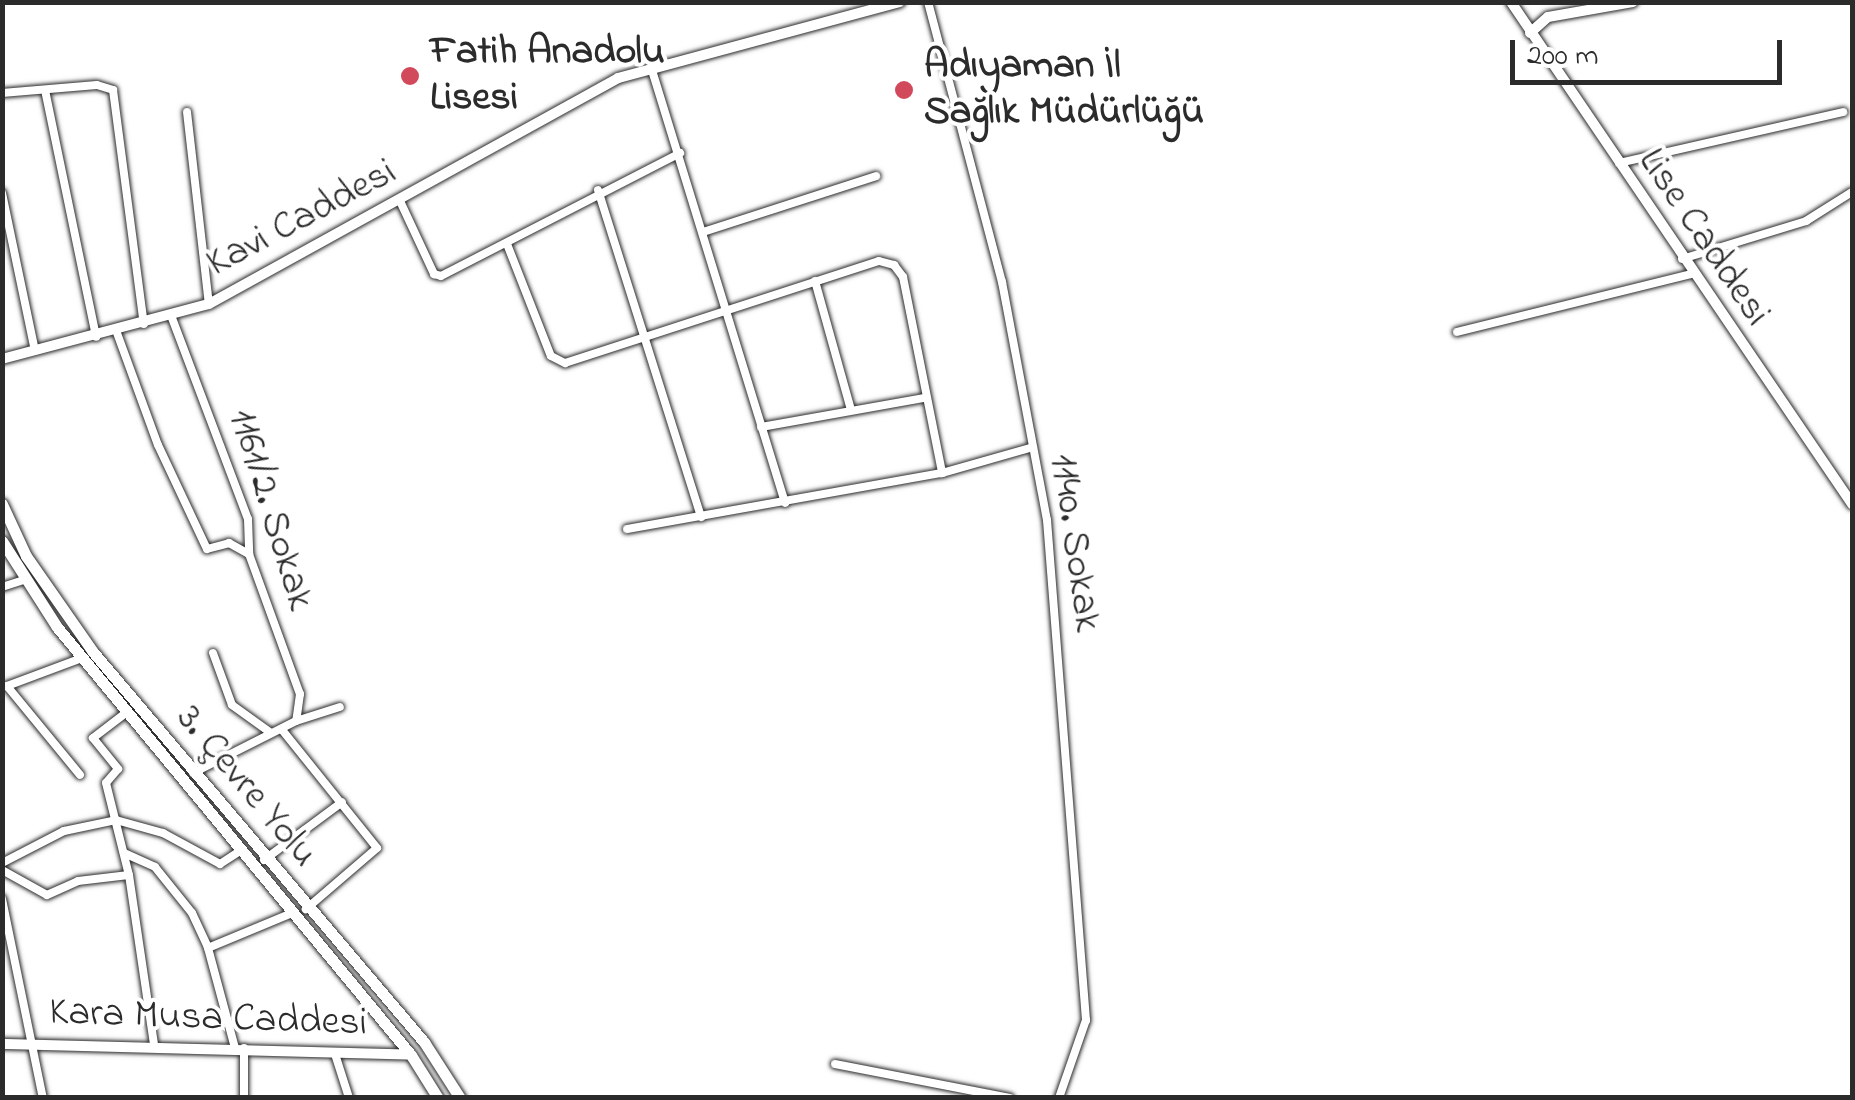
<!DOCTYPE html>
<html>
<head>
<meta charset="utf-8">
<style>
  body { margin:0 }
  #map { position:relative; width:1855px; height:1100px; overflow:hidden; background:#fff; font-family:"Indie Flower",sans-serif }
  div>[style] { position:absolute }
  .roads { filter:drop-shadow(0 0 2px #2b2b2b) drop-shadow(0 0 2px #2b2b2b) }
  .minor>* { height:8px; margin:-4px; padding:0 4px; transform-origin:4px; border-radius:4px; background:#fff }
  .tertiary>* { height:10px; margin:-5px; padding:0 5px; transform-origin:5px; border-radius:5px; background:#fff }
  .secondary>* { height:11px; margin:-5.5px; padding:0 5.5px; transform-origin:5.5px; border-radius:5.5px; background:#fff }
  .dots>* { width:28px; height:28px; translate:-50% -50%; box-sizing:border-box; border:5px solid #fff; border-radius:50% }
  span { translate:-50% -50%; white-space:nowrap; text-align:center; line-height:1.15; -webkit-text-stroke:8px #fff; paint-order:stroke }
  .poi-label { font-size:40px; color:#2b2b2b; font-weight:700 }
  .left { translate:0 -50%; text-align:left }
  .street-label { font-size:40px; color:#2b2b2b }
  .frame { position:absolute; inset:0; border:5px solid #2b2b2b; pointer-events:none }
  .scale { position:absolute; left:1510px; top:40px; width:272px; height:45px; box-sizing:border-box; border:5px solid #2b2b2b; border-top:0; padding-left:12px; font-size:30px; line-height:35px; white-space:nowrap; color:#2b2b2b; -webkit-text-stroke:8px #fff; paint-order:stroke }
</style>
</head>
<body>
<div id="map">
  <div class="roads">
    <div class="minor">
      <i style="left:928px;top:2px;width:290px;rotate:75.2deg"></i>
      <i style="left:1002px;top:282px;width:242px;rotate:79.3deg"></i>
      <i style="left:1047px;top:520px;width:502px;rotate:85.54deg"></i>
      <i style="left:1086px;top:1020px;width:83px;rotate:109.1deg"></i>
      <i style="left:651px;top:67px;width:456px;rotate:72.9deg"></i>
      <i style="left:45px;top:90px;width:252px;rotate:78.3deg"></i>
      <i style="left:2px;top:93px;width:95px;rotate:-4.8deg"></i>
      <i style="left:97px;top:85px;width:17px;rotate:17deg"></i>
      <i style="left:113px;top:90px;width:236px;rotate:82.5deg"></i>
      <i style="left:187px;top:112px;width:193px;rotate:83.5deg"></i>
      <i style="left:1619px;top:163px;width:230px;rotate:-12.8deg"></i>
      <i style="left:598px;top:190px;width:343px;rotate:72.5deg"></i>
      <i style="left:2px;top:193px;width:161px;rotate:78.2deg"></i>
      <i style="left:400px;top:201px;width:81px;rotate:65deg"></i>
      <i style="left:434px;top:274px;width:7px;rotate:16deg"></i>
      <i style="left:441px;top:276px;width:269px;rotate:-27.2deg"></i>
      <i style="left:703px;top:232px;width:182px;rotate:-17.9deg"></i>
      <i style="left:507px;top:244px;width:120px;rotate:68.6deg"></i>
      <i style="left:551px;top:356px;width:16px;rotate:27deg"></i>
      <i style="left:565px;top:363px;width:330px;rotate:-18deg"></i>
      <i style="left:879px;top:261px;width:16px;rotate:15deg"></i>
      <i style="left:894px;top:265px;width:15px;rotate:53deg"></i>
      <i style="left:903px;top:277px;width:200px;rotate:78.7deg"></i>
      <i style="left:1682px;top:259px;width:130px;rotate:-17deg"></i>
      <i style="left:1806px;top:221px;width:54px;rotate:-32.2deg"></i>
      <i style="left:815px;top:281px;width:134px;rotate:74.4deg"></i>
      <i style="left:172px;top:318px;width:215px;rotate:69.3deg"></i>
      <i style="left:248px;top:519px;width:35px;rotate:88deg"></i>
      <i style="left:249px;top:554px;width:149px;rotate:70deg"></i>
      <i style="left:300px;top:694px;width:27px;rotate:98deg"></i>
      <i style="left:1457px;top:332px;width:241px;rotate:-13.9deg"></i>
      <i style="left:117px;top:333px;width:119px;rotate:69.9deg"></i>
      <i style="left:158px;top:445px;width:115px;rotate:64.8deg"></i>
      <i style="left:207px;top:549px;width:23px;rotate:-15deg"></i>
      <i style="left:229px;top:543px;width:23px;rotate:29deg"></i>
      <i style="left:761px;top:427px;width:165px;rotate:-10.1deg"></i>
      <i style="left:627px;top:529px;width:320px;rotate:-10.1deg"></i>
      <i style="left:942px;top:473px;width:91px;rotate:-15.9deg"></i>
      <i style="left:2px;top:587px;width:22px;rotate:-18deg"></i>
      <i style="left:213px;top:653px;width:55px;rotate:69.9deg"></i>
      <i style="left:232px;top:705px;width:48px;rotate:35.7deg"></i>
      <i style="left:7px;top:686px;width:115px;rotate:50.6deg"></i>
      <i style="left:7px;top:686px;width:80px;rotate:-20.5deg"></i>
      <i style="left:127px;top:712px;width:43px;rotate:142.6deg"></i>
      <i style="left:93px;top:738px;width:40px;rotate:51deg"></i>
      <i style="left:118px;top:769px;width:18px;rotate:131deg"></i>
      <i style="left:106px;top:783px;width:95px;rotate:76deg"></i>
      <i style="left:129px;top:875px;width:172px;rotate:81.6deg"></i>
      <i style="left:283px;top:731px;width:150px;rotate:51.2deg"></i>
      <i style="left:377px;top:848px;width:94px;rotate:139.3deg"></i>
      <i style="left:193px;top:773px;width:115px;rotate:-26.8deg"></i>
      <i style="left:296px;top:721px;width:46px;rotate:-17.7deg"></i>
      <i style="left:124px;top:853px;width:34px;rotate:24deg"></i>
      <i style="left:155px;top:867px;width:59px;rotate:51.2deg"></i>
      <i style="left:192px;top:913px;width:38px;rotate:65deg"></i>
      <i style="left:264px;top:860px;width:97px;rotate:-36.6deg"></i>
      <i style="left:2px;top:863px;width:70px;rotate:-27.3deg"></i>
      <i style="left:64px;top:831px;width:53px;rotate:-11.9deg"></i>
      <i style="left:116px;top:820px;width:49px;rotate:15.5deg"></i>
      <i style="left:163px;top:833px;width:65px;rotate:28.5deg"></i>
      <i style="left:220px;top:864px;width:24px;rotate:-33deg"></i>
      <i style="left:2px;top:870px;width:51px;rotate:29.1deg"></i>
      <i style="left:47px;top:895px;width:34px;rotate:-24deg"></i>
      <i style="left:78px;top:881px;width:51px;rotate:-6.7deg"></i>
      <i style="left:2px;top:899px;width:203px;rotate:78.4deg"></i>
      <i style="left:235px;top:1048px;width:104px;rotate:-105.1deg"></i>
      <i style="left:208px;top:948px;width:91px;rotate:-22.6deg"></i>
      <i style="left:335px;top:1054px;width:46px;rotate:72.3deg"></i>
      <i style="left:835px;top:1064px;width:178px;rotate:11deg"></i>
      <i style="left:244px;top:1098px;width:50px;rotate:-90deg"></i>
    </div>
    <div class="tertiary">
      <i style="left:1511px;top:2px;width:607px;rotate:55.81deg"></i>
      <i style="left:1530px;top:33px;width:24px;rotate:-42deg"></i>
      <i style="left:1548px;top:17px;width:86px;rotate:-10deg"></i>
      <i style="left:2px;top:359px;width:214px;rotate:-14.9deg"></i>
      <i style="left:209px;top:304px;width:467px;rotate:-28.9deg"></i>
      <i style="left:618px;top:78px;width:292px;rotate:-15.1deg"></i>
      <i style="left:2px;top:1044px;width:409px;rotate:1.5deg"></i>
    </div>
    <div class="secondary">
      <i style="left:2px;top:504px;width:57px;rotate:65.2deg"></i>
      <i style="left:26px;top:556px;width:117px;rotate:55.1deg"></i>
      <i style="left:93px;top:652px;width:512px;rotate:49.68deg"></i>
      <i style="left:424px;top:1042px;width:67px;rotate:57.3deg"></i>
      <i style="left:2px;top:541px;width:102px;rotate:57.4deg"></i>
      <i style="left:57px;top:627px;width:555px;rotate:50.41deg"></i>
      <i style="left:411px;top:1055px;width:51px;rotate:57.9deg"></i>
    </div>
  </div>
  <div class="dots">
    <i style="left:410px;top:76px;background:#d1495b"></i>
    <i style="left:904px;top:90px;background:#d1495b"></i>
  </div>
  <div class="poi-label">
    <span class="left" style="left:430px;top:76px">Fatih Anadolu<br>Lisesi</span>
    <span class="left" style="left:924px;top:90px">Adıyaman İl<br>Sağlık Müdürlüğü</span>
  </div>
  <div class="street-label">
    <span style="left:302px;top:219px;rotate:-28deg">Kavi Caddesi</span>
    <span style="left:1703px;top:238px;rotate:56deg">Lise Caddesi</span>
    <span style="left:270px;top:510px;rotate:73deg">1161/2. Sokak</span>
    <span style="left:1074px;top:543px;rotate:82deg">1140. Sokak</span>
    <span style="left:246px;top:787px;rotate:50deg">3. Çevre Yolu</span>
    <span style="left:208px;top:1019px;rotate:2deg">Kara Musa Caddesi</span>
  </div>
  <div class="frame"></div>
  <div class="scale">200 m</div>
</div>
</body>
</html>
